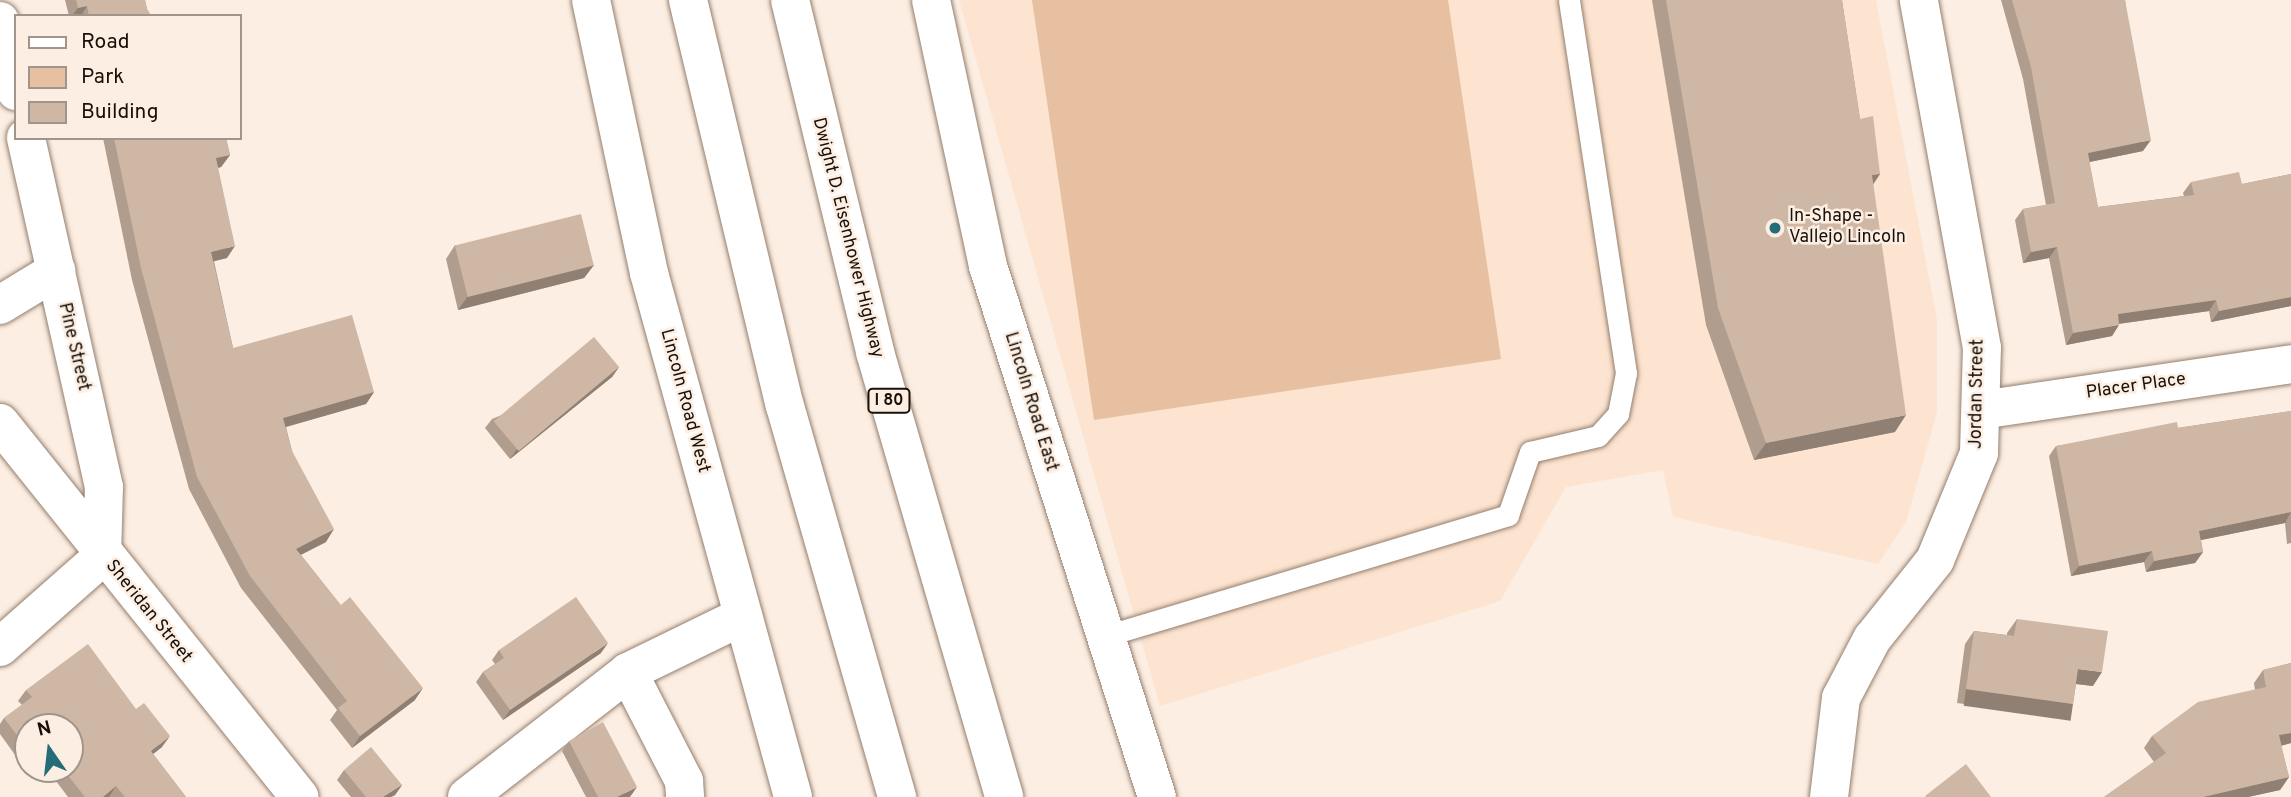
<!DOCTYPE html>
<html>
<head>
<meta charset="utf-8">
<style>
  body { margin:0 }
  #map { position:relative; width:2291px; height:797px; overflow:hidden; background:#fceee2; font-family:Overpass,sans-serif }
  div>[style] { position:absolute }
  .built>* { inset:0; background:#fce4d0 }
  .green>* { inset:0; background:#e6c0a0 }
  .roads { filter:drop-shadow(0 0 2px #947e6d) drop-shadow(0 0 2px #947e6d) }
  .lane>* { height:21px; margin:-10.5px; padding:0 10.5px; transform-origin:10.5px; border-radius:10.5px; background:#fff }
  .street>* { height:38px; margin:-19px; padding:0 19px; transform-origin:19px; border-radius:19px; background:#fff }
  .secondary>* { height:38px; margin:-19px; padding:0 19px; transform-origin:19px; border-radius:19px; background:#fff }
  .highway>* { height:38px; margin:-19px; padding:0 19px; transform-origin:19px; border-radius:19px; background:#fff }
  .wall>* { inset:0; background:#b19d8d }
  .shaded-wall>* { inset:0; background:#908073; transform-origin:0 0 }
  .building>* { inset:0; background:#ceb7a4; transform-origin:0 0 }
  .dots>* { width:19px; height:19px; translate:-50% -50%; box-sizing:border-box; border:4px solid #fceee2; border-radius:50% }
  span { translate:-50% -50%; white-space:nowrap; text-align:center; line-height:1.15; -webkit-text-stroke:5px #fceee2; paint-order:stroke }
  .shield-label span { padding:2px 5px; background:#fceee2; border:2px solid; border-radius:5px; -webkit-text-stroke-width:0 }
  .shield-label { font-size:16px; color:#181009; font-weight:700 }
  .poi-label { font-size:18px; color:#181009 }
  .left { translate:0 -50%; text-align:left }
  .street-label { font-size:18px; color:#181009 }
  .legend { position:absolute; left:14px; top:14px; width:228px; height:126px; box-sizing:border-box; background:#fceee2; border:2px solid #a1958b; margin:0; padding:9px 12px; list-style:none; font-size:21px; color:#181009 }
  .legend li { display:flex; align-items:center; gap:14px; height:35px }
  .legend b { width:35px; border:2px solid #a1958b }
  .north { position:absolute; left:14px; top:713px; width:70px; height:70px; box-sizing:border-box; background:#fceee2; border:2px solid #a1958b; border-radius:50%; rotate:346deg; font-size:19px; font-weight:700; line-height:28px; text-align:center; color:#181009 }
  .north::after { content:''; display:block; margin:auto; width:24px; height:32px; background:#246d78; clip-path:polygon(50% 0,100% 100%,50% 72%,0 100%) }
</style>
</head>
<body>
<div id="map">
  <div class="built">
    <i style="clip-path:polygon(959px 0,1876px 0,1937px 320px,1937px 412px,1906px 522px,1878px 564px,1673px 517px,1663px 470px,1566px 487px,1500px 601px,1160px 706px)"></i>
  </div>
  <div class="green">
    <i style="clip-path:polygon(1032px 0,1448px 0,1501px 359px,1094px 420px)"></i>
  </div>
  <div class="roads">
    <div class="lane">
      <i style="left:1102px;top:637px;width:424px;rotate:-16.7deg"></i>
      <i style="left:1508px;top:515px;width:67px;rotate:-70.8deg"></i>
      <i style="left:1530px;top:452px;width:70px;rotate:-13.2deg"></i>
      <i style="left:1598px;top:436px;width:30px;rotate:-48deg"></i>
      <i style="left:1618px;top:414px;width:42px;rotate:-79deg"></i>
      <i style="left:1626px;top:373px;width:377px;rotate:-98.7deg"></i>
    </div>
    <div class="street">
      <i style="left:0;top:21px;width:72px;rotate:77.1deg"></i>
      <i style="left:0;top:305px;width:66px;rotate:-31.3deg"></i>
      <i style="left:1981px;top:410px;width:313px;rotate:-8.4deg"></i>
      <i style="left:0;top:423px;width:479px;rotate:51.3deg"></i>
      <i style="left:0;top:647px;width:136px;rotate:-41.4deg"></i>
      <i style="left:102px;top:557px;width:70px;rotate:-88.4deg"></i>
      <i style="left:104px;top:487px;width:358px;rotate:-102.6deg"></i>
      <i style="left:628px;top:672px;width:123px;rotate:62.8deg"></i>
      <i style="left:684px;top:781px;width:16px;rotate:86deg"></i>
      <i style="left:467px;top:797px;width:204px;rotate:-37.8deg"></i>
      <i style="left:628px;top:672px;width:128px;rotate:-26deg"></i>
      <i style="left:1829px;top:797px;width:100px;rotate:-83.1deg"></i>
      <i style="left:1841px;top:698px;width:67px;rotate:-62.3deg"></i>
      <i style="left:1872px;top:639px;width:101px;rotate:-51.4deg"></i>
      <i style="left:1935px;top:560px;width:116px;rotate:-67.6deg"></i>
      <i style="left:1979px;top:453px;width:105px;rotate:-88.4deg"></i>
      <i style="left:1982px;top:348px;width:354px;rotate:-100.3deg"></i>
    </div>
    <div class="secondary">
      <i style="left:591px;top:0;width:279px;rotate:78deg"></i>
      <i style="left:649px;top:273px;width:543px;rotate:74.63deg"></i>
      <i style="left:931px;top:0;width:272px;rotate:77.9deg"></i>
      <i style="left:988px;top:266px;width:557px;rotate:72.35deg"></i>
    </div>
    <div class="highway">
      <i style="left:688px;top:0;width:417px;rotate:76.6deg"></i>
      <i style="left:785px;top:406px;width:407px;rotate:74deg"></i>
      <i style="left:790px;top:0;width:362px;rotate:76.4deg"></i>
      <i style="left:875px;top:352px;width:463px;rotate:73.8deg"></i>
    </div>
  </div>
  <div class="wall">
    <i style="clip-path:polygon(65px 0,145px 0,147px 9px,151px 16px,69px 16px)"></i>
    <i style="clip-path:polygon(1652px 0,1842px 0,1860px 119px,1880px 174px,1873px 185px,1895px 432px,1754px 460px,1706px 325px)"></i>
    <i style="clip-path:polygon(2001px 0,2125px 0,2143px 151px,2089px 162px,2098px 207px,2184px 196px,2183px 193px,2191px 182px,2242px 184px,2291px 174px,2291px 306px,2211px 322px,2209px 311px,2119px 324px,2112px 336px,2066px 345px,2049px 258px,2023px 263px,2015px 220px,2023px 209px,2046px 205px,2023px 79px)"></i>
    <i style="clip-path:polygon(103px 138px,226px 138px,230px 155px,221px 167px,218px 168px,227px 258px,214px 261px,233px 348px,374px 392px,366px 404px,286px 427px,292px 451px,326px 542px,301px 555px,415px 700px,352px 748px,330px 720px,337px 710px,241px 588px,189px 489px,132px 280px)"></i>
    <i style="clip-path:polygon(455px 245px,594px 265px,584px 278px,458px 310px,446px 259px)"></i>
    <i style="clip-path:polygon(619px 367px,612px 377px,510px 459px,485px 428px,492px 419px)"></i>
    <i style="clip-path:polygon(2291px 411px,2291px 543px,2287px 544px,2285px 523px,2201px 540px,2203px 552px,2195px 563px,2146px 572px,2144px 562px,2071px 576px,2049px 456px,2056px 446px)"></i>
    <i style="clip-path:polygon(2017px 619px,2093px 686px,2076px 684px,2073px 704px,2063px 718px,1957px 703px,1965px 644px,1974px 631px,2007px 635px,2007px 633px)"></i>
    <i style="clip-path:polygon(499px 650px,601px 653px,503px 720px,476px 682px,483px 672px,495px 664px,492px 660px)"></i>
    <i style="clip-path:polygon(2291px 663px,2291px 743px,2281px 746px,2289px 777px,2280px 790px,2248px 797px,2104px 797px,2154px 762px,2144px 748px,2152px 736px,2255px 690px,2254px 683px,2263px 670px)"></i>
    <i style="clip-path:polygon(26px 690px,162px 747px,153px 754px,186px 797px,68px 797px,47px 769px,70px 769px,28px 727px,28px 769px,33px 769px,28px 773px,0 734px,0 724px,4px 718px,22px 705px,18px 701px)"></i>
    <i style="clip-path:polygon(569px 741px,630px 797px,586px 797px,562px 751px)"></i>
    <i style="clip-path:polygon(344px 770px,402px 785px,395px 795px,391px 797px,351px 797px,337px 780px)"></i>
  </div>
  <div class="shaded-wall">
    <i style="clip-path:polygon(87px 6px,81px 16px,72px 16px,78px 8px)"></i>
    <i style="clip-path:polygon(2151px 140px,2143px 151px,2080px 164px,2088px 153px)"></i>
    <i style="clip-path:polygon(230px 155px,221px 167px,207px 170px,216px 158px)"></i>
    <i style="clip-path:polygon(1880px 174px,1868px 191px,1872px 175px)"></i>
    <i style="clip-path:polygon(235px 246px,227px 258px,203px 264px,211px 252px)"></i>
    <i style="clip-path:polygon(2057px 247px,2049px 258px,2023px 263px,2031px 252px)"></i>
    <i style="clip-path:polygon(594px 265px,584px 278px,458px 310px,468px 296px)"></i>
    <i style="clip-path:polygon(2291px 297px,2291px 306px,2211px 322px,2219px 311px)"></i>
    <i style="clip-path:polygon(2216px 300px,2209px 311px,2110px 325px,2118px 314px)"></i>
    <i style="clip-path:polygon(2119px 325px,2112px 336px,2066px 345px,2073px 333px)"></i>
    <i style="clip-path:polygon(619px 367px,612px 377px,510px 459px,517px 449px)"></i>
    <i style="clip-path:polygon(374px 392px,366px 404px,275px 430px,283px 418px)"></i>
    <i style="clip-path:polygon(1906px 415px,1895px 432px,1754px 460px,1766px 443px)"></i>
    <i style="clip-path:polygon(2291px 512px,2285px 523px,2191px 542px,2199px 531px)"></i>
    <i style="clip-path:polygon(334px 529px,326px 542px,288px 561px,296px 549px)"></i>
    <i style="clip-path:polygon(2152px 551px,2144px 562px,2071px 576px,2079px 566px)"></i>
    <i style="clip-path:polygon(2203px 552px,2195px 563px,2146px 572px,2154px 561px)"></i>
    <i style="clip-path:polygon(608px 643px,601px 653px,503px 720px,510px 710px)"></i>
    <i style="clip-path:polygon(2078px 669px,2102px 672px,2093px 686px,2068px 683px)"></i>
    <i style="clip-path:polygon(423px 688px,415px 700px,352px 748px,360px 736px)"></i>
    <i style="left:1966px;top:689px;width:108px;height:17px;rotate:8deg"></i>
    <i style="clip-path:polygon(2291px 733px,2291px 743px,2270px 748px,2279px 735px)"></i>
    <i style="clip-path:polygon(170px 736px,162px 747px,143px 762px,151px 751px)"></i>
    <i style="clip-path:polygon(2289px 777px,2280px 790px,2248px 797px,2203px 797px)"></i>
    <i style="clip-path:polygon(402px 785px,395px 795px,391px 797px,383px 797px)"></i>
    <i style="clip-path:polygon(116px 786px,109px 797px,103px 797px)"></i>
    <i style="clip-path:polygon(637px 787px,630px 797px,617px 797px)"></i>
  </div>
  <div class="building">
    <i style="clip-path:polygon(76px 0,145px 0,147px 9px,151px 16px,89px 16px,87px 6px,78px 8px)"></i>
    <i style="clip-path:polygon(1666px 0,1842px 0,1860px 119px,1873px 116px,1880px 174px,1872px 175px,1906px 415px,1766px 443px,1718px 308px)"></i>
    <i style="clip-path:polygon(2012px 0,2125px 0,2151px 140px,2088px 153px,2098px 207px,2194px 195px,2191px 182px,2239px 172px,2242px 184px,2291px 174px,2291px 297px,2219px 311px,2216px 300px,2118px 314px,2119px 325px,2073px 333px,2057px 247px,2031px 252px,2023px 209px,2055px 203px,2031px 67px)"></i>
    <i style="clip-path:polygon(114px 138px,226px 138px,230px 155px,216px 158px,235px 246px,211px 252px,233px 348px,352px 315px,374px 392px,283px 418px,292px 451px,334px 529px,296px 549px,341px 605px,350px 597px,423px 688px,360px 736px,338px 708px,347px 701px,250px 576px,197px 477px,141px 268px)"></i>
    <i style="left:581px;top:214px;width:53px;height:130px;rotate:76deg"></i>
    <i style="left:594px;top:337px;width:39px;height:131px;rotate:50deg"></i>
    <i style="clip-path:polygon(2291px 411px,2291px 512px,2199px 531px,2203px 552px,2154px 561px,2152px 551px,2079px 566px,2056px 446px,2177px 422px,2178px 428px)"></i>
    <i style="clip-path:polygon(576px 597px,608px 643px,510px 710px,483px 672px,504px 658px,499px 650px)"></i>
    <i style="clip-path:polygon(2017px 619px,2108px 631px,2102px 672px,2078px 669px,2073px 704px,1966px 689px,1974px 631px,2014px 636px)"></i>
    <i style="clip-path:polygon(88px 644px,136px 709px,144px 703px,170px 736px,151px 751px,186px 797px,125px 797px,116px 786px,103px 797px,85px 797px,63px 769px,70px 769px,70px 727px,28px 727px,28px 750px,4px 718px,32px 697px,26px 690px)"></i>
    <i style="clip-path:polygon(2291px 663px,2291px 733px,2279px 735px,2289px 777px,2203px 797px,2104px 797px,2166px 753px,2152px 736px,2198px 702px,2266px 687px,2263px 670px)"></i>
    <i style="clip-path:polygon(603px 722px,637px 787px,617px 797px,598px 797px,569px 741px)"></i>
    <i style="clip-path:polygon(371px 747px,402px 785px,383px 797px,366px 797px,344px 770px)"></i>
    <i style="clip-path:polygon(1966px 764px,1991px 797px,1926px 797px,1925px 796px)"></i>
  </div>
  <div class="dots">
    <i style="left:1775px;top:228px;background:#246d78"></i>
  </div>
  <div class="shield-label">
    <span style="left:889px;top:401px">I 80</span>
  </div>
  <div class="poi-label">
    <span class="left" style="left:1789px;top:228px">In-Shape -<br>Vallejo Lincoln</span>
  </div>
  <div class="street-label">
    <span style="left:847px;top:238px;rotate:76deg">Dwight D. Eisenhower Highway</span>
    <span style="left:73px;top:347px;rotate:77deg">Pine Street</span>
    <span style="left:2136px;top:387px;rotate:-8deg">Placer Place</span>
    <span style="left:1978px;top:394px;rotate:-89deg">Jordan Street</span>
    <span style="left:684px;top:401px;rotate:75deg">Lincoln Road West</span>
    <span style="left:1030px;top:402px;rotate:73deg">Lincoln Road East</span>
    <span style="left:148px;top:612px;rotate:51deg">Sheridan Street</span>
  </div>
  <ul class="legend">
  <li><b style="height:9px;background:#fff"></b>Road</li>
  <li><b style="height:19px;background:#e6c0a0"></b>Park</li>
  <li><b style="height:19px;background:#ceb7a4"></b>Building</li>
  </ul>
  <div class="north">N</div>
</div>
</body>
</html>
